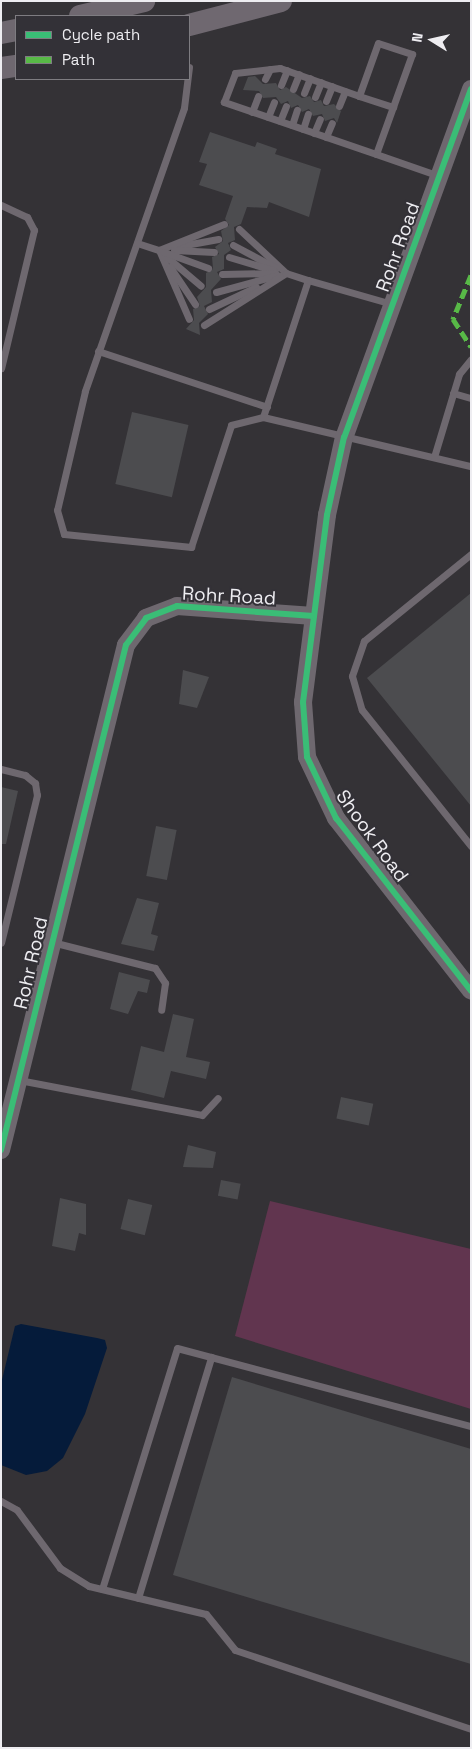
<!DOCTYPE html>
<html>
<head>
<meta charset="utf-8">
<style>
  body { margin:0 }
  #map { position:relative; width:472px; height:1749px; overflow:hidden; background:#343236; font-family:"Space Grotesk",sans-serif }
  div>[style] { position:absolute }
  .green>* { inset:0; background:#61354f }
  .water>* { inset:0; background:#051b3a }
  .building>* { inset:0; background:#4c4c4f; transform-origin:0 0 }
  .service>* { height:7px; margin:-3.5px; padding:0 3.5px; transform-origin:3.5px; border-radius:3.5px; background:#6e686f }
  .tertiary>* { height:18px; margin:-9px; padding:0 9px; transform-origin:9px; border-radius:9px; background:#6e686f }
  .primary>* { height:22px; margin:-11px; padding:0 11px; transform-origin:11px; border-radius:11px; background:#6f6870 }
  .quiet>* { height:5px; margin-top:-2.5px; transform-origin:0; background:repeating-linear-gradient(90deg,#58b947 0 10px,transparent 0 15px) }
  .cycleway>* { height:6px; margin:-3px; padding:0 3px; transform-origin:3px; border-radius:3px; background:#3abd76 }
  span { translate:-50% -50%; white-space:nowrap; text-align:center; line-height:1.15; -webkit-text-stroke:4px #333137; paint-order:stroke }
  .street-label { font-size:19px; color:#eeedf1 }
  .frame { position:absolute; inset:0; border:2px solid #eeedf1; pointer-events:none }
  .legend { position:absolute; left:15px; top:15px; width:175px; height:65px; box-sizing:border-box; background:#333137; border:1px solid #7e7c81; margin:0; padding:6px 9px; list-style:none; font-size:15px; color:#eeedf1 }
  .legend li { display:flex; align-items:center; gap:10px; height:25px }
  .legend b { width:25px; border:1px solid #7e7c81 }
  .north { position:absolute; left:407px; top:15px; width:50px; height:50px; -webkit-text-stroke:4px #333137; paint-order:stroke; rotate:280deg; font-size:14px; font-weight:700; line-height:20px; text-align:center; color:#eeedf1 }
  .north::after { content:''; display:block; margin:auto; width:18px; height:22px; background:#eeedf1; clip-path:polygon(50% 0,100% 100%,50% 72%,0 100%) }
</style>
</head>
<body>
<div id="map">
  <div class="green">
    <i style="clip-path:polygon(270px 1201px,471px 1249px,471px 1409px,235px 1336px)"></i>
  </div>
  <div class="water">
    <i style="clip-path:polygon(21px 1324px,97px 1338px,105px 1340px,107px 1348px,85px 1414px,63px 1458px,47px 1471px,26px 1475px,1px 1465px,1px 1384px,15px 1326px)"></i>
  </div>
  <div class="building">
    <i style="clip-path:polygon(255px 76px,263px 84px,276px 83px,280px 90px,286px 87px,302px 98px,310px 96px,314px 102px,321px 100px,324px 106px,334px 104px,341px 111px,337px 123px,334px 118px,325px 121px,322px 114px,313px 116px,309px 109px,302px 112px,298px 105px,291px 108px,288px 101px,281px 104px,276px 97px,263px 98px,259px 91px,243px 90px,248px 77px)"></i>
    <i style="clip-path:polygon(210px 132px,255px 147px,257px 142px,277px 149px,275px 154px,321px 169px,309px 217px,269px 202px,267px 208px,247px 207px,241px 224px,234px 227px,235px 240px,228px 243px,231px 250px,224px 255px,224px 269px,217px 272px,221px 279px,211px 290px,212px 302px,204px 306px,208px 314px,199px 323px,200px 335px,186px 329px,194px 320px,193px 309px,200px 306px,197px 297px,206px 287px,206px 273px,213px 269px,212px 257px,219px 254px,215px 247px,223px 241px,221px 231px,229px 225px,225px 219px,233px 196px,199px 185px,207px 164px,199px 162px)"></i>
    <i style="left:132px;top:412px;width:58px;height:74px;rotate:13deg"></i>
    <i style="clip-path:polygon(471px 593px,471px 806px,367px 678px)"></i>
    <i style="clip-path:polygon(183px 670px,209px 677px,197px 708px,179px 704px)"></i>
    <i style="clip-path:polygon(1px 787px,18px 791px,6px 844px,1px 844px)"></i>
    <i style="left:156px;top:826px;width:21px;height:51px;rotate:11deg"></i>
    <i style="clip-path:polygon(137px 898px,159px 903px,151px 934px,158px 936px,154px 951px,121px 944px)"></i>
    <i style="clip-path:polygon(119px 972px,150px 980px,147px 993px,138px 991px,128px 1014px,110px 1009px)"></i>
    <i style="clip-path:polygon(173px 1014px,194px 1019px,186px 1057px,210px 1062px,206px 1079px,171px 1071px,164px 1098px,131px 1090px,141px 1046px,164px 1052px)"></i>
    <i style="left:341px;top:1097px;width:33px;height:22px;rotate:12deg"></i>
    <i style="clip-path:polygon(188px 1145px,216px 1152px,213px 1168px,183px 1167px)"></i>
    <i style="left:221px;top:1180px;width:20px;height:16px;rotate:11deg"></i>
    <i style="clip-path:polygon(60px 1198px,86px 1204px,86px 1235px,79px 1233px,75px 1251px,52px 1246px)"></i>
    <i style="left:128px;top:1199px;width:25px;height:31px;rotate:14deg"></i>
    <i style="clip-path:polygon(232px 1377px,471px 1449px,471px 1664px,173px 1575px)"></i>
  </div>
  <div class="service">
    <i style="left:189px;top:67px;width:41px;rotate:97deg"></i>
    <i style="left:184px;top:108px;width:300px;rotate:109.3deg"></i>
    <i style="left:85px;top:391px;width:122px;rotate:103.2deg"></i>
    <i style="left:57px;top:510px;width:25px;rotate:74deg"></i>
    <i style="left:64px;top:534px;width:128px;rotate:5.8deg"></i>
    <i style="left:191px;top:547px;width:128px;rotate:-71.8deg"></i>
    <i style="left:231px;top:425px;width:33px;rotate:-14deg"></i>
    <i style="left:265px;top:79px;width:11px;rotate:-63deg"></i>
    <i style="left:281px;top:85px;width:16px;rotate:-68deg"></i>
    <i style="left:293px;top:89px;width:16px;rotate:-68deg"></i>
    <i style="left:304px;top:93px;width:16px;rotate:-68deg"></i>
    <i style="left:359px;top:96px;width:36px;rotate:18deg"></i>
    <i style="left:315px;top:97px;width:16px;rotate:-68deg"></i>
    <i style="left:326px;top:101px;width:16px;rotate:-68deg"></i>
    <i style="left:339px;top:106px;width:16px;rotate:-68deg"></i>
    <i style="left:252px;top:112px;width:17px;rotate:-69deg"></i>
    <i style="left:268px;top:117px;width:16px;rotate:-68deg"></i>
    <i style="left:280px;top:121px;width:16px;rotate:-68deg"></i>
    <i style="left:292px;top:125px;width:16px;rotate:-72deg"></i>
    <i style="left:303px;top:129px;width:16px;rotate:-72deg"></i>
    <i style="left:314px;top:133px;width:15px;rotate:-67deg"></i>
    <i style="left:326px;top:137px;width:15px;rotate:-67deg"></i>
    <i style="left:376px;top:154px;width:161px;rotate:-161.1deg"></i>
    <i style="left:224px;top:102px;width:31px;rotate:-69deg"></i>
    <i style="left:235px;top:73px;width:45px;rotate:-6.3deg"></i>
    <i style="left:280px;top:68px;width:84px;rotate:19.5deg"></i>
    <i style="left:359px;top:96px;width:56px;rotate:-70.3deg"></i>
    <i style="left:378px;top:43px;width:36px;rotate:18deg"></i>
    <i style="left:412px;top:54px;width:106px;rotate:109.8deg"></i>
    <i style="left:376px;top:154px;width:67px;rotate:19.2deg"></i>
    <i style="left:1px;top:205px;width:29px;rotate:25deg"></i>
    <i style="left:27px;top:217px;width:15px;rotate:62deg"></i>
    <i style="left:34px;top:230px;width:142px;rotate:103.4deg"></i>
    <i style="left:239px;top:229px;width:64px;rotate:43.1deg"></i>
    <i style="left:137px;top:243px;width:23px;rotate:18deg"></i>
    <i style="left:159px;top:250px;width:75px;rotate:66.5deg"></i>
    <i style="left:233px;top:245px;width:49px;rotate:28.1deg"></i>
    <i style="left:174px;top:247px;width:45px;rotate:-10.3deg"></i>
    <i style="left:159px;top:250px;width:70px;rotate:-21.8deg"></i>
    <i style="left:174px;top:250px;width:40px;rotate:2.9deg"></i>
    <i style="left:161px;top:252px;width:52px;rotate:40.4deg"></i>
    <i style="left:164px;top:252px;width:47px;rotate:20deg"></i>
    <i style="left:229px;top:257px;width:46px;rotate:16.5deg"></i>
    <i style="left:170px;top:267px;width:45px;rotate:56deg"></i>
    <i style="left:222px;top:274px;width:53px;rotate:-1.1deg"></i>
    <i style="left:216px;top:292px;width:64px;rotate:-15.3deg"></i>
    <i style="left:392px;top:304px;width:87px;rotate:-164.1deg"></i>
    <i style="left:308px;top:280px;width:144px;rotate:108.2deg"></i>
    <i style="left:263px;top:417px;width:214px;rotate:13.3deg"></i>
    <i style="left:209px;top:309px;width:52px;rotate:-25.1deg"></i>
    <i style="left:204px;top:325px;width:97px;rotate:-32.4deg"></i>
    <i style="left:286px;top:273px;width:23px;rotate:18deg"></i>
    <i style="left:98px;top:351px;width:178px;rotate:18.3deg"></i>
    <i style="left:453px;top:393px;width:19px;rotate:16deg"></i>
    <i style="left:434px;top:457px;width:87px;rotate:-73.2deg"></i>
    <i style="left:459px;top:374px;width:19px;rotate:-51deg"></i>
    <i style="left:471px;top:554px;width:138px;rotate:140.9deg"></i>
    <i style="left:364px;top:641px;width:37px;rotate:109deg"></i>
    <i style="left:352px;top:676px;width:35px;rotate:74deg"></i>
    <i style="left:362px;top:710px;width:174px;rotate:51.3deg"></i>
    <i style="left:1px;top:769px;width:25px;rotate:14deg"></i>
    <i style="left:25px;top:775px;width:13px;rotate:39deg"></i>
    <i style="left:35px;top:783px;width:12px;rotate:81deg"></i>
    <i style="left:37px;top:795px;width:152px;rotate:103.7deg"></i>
    <i style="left:52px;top:942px;width:106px;rotate:14.2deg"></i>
    <i style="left:155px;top:968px;width:18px;rotate:56deg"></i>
    <i style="left:165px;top:983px;width:27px;rotate:98deg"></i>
    <i style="left:19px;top:1080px;width:186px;rotate:10.8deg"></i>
    <i style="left:202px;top:1115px;width:23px;rotate:-47deg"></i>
    <i style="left:1px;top:1501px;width:18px;rotate:29deg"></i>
    <i style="left:17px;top:1510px;width:72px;rotate:53.4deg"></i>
    <i style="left:60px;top:1568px;width:34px;rotate:32deg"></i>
    <i style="left:89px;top:1586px;width:120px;rotate:13.5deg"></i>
    <i style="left:206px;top:1614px;width:46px;rotate:51.1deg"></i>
    <i style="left:235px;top:1650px;width:249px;rotate:18.5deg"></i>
    <i style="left:102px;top:1589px;width:252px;rotate:-72.7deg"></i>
    <i style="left:177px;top:1348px;width:304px;rotate:14.9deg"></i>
    <i style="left:138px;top:1598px;width:252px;rotate:-73.1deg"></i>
  </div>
  <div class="tertiary">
    <i style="left:471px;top:89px;width:370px;rotate:110deg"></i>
    <i style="left:344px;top:437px;width:80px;rotate:102.3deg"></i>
    <i style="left:327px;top:515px;width:189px;rotate:97.3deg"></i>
    <i style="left:303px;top:702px;width:55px;rotate:85.8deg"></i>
    <i style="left:307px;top:757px;width:68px;rotate:64.6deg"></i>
    <i style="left:336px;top:818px;width:219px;rotate:52deg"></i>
    <i style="left:1px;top:1150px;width:520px;rotate:-76.1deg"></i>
    <i style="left:126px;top:645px;width:34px;rotate:-53deg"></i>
    <i style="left:146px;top:618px;width:33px;rotate:-21deg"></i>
    <i style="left:177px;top:606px;width:137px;rotate:4.2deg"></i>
  </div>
  <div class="primary">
    <i style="left:80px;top:16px;width:66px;rotate:-13.2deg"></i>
    <i style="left:189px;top:25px;width:95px;rotate:-14.6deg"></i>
    <i style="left:1px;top:33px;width:15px;rotate:-11deg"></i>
    <i style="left:1px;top:68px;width:15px;rotate:-8deg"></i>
  </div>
  <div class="quiet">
    <i style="left:471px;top:275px;width:48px;rotate:112.2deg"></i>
    <i style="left:453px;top:319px;width:33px;rotate:57deg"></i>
  </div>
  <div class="cycleway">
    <i style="left:471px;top:89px;width:370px;rotate:110deg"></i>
    <i style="left:344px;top:437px;width:80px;rotate:102.3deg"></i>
    <i style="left:327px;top:515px;width:189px;rotate:97.3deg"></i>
    <i style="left:303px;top:702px;width:55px;rotate:85.8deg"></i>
    <i style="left:307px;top:757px;width:68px;rotate:64.6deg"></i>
    <i style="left:336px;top:818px;width:219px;rotate:52deg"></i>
    <i style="left:1px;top:1150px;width:520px;rotate:-76.1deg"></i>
    <i style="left:126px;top:645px;width:34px;rotate:-53deg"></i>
    <i style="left:146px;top:618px;width:33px;rotate:-21deg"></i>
    <i style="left:177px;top:606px;width:137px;rotate:4.2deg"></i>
  </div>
  <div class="street-label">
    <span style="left:398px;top:247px;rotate:-70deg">Rohr Road</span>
    <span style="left:229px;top:596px;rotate:3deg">Rohr Road</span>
    <span style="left:372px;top:836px;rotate:54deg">Shook Road</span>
    <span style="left:31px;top:963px;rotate:-77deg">Rohr Road</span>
  </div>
  <div class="frame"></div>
  <ul class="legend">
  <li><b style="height:6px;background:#3abd76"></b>Cycle path</li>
  <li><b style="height:6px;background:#58b947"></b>Path</li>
  </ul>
  <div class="north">N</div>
</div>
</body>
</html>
